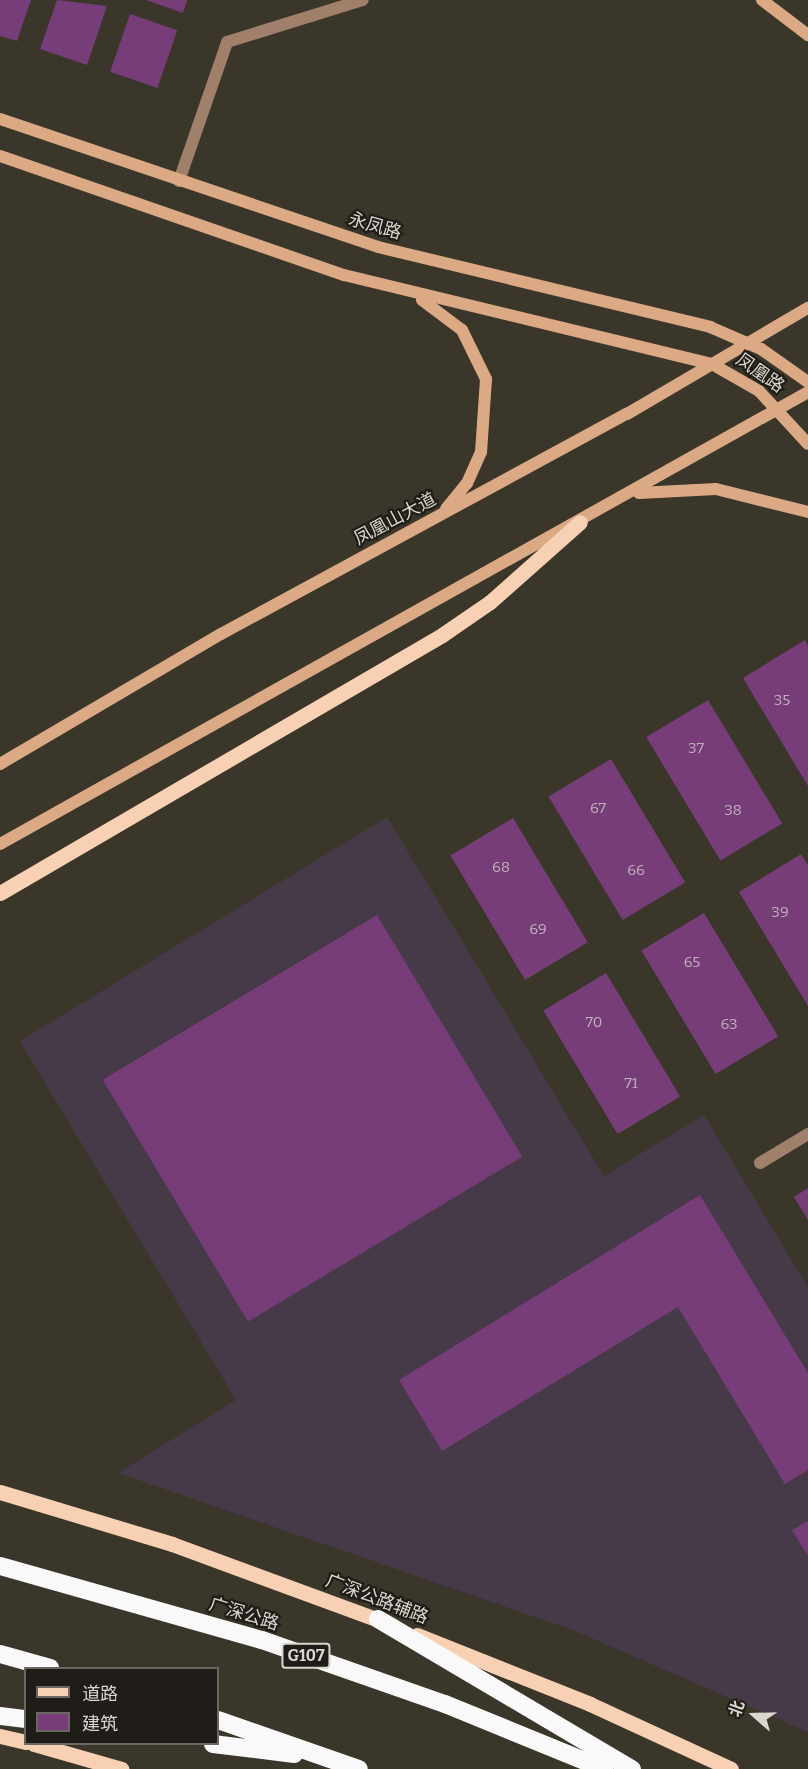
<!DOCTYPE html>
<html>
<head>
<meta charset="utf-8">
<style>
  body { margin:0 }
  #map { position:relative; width:808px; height:1769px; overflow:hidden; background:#3b362a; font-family:Bitter,"Noto Sans SC",serif }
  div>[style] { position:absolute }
  .commercial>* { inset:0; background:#463948 }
  .building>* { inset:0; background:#763d78; transform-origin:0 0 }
  .street>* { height:12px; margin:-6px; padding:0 6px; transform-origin:6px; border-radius:6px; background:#a0806a }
  .secondary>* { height:12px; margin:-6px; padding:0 6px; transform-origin:6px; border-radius:6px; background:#dca985 }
  .primary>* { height:15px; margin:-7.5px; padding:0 7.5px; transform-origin:7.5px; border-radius:7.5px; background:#f8d0b4 }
  .highway>* { height:18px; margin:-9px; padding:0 9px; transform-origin:9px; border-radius:9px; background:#f9f9f9 }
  span { translate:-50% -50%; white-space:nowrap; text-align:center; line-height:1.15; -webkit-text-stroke:4.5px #201d18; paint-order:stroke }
  .number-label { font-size:15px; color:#c2b0ba }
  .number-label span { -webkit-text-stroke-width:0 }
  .shield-label span { padding:2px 4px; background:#201d18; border:2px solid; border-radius:4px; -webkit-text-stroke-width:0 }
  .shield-label { font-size:16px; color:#dbd7d0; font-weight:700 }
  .street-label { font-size:18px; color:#dbd7d0 }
  .legend { position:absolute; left:24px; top:1667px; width:195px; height:78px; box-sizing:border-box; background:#201d18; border:2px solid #6b6762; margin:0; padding:8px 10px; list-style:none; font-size:18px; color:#dbd7d0 }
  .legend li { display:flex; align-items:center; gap:12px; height:30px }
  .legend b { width:30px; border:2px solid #6b6762 }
  .north { position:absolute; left:724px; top:1685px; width:60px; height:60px; -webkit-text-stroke:4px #201d18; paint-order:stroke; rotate:290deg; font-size:16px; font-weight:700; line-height:24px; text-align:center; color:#dbd7d0 }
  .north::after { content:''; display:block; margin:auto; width:21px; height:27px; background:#dbd7d0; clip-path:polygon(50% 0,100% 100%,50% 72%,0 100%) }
</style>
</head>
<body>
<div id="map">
  <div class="commercial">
    <i style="clip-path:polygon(387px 817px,604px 1176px,704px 1115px,808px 1287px,808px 1732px,573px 1630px,118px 1473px,236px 1400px,20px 1041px)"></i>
  </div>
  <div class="building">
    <i style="clip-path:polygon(0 0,31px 0,17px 41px,0 36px)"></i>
    <i style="clip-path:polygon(57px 0,107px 6px,87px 65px,40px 49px)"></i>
    <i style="clip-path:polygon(146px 0,187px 0,183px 13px)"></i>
    <i style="left:130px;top:14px;width:50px;height:61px;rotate:19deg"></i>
    <i style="clip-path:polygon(805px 640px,808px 646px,808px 786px,743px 678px)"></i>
    <i style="left:708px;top:700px;width:144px;height:72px;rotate:59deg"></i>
    <i style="left:611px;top:759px;width:144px;height:73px;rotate:59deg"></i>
    <i style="left:513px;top:818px;width:145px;height:73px;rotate:59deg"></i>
    <i style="clip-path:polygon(801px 854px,808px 865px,808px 1006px,739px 892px)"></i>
    <i style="left:704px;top:913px;width:144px;height:73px;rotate:59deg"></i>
    <i style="left:377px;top:915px;width:282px;height:320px;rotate:59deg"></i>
    <i style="left:606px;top:973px;width:144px;height:73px;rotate:59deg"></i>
    <i style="clip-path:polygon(808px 1188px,808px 1220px,794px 1197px)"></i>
    <i style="clip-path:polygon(700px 1195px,808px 1373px,808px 1470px,785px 1484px,678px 1307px,442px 1451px,399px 1380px)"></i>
    <i style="clip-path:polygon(808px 1521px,808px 1556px,792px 1530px)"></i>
  </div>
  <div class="street">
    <i style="left:179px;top:181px;width:147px;rotate:-70.9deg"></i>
    <i style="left:227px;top:42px;width:142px;rotate:-17.2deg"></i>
    <i style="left:760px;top:1163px;width:56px;rotate:-31.1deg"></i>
  </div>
  <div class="secondary">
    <i style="left:762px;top:0;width:58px;rotate:37.3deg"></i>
    <i style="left:0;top:119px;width:399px;rotate:18.7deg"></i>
    <i style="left:378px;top:247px;width:342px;rotate:13.5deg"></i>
    <i style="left:710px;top:327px;width:56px;rotate:23.3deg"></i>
    <i style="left:761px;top:349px;width:57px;rotate:35.1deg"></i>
    <i style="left:0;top:156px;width:364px;rotate:19.1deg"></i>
    <i style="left:344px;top:275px;width:379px;rotate:13.6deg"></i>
    <i style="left:712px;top:364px;width:54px;rotate:29.9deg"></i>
    <i style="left:759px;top:391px;width:72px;rotate:47.2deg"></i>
    <i style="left:422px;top:300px;width:50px;rotate:36.9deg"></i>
    <i style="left:462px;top:330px;width:55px;rotate:63.9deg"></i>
    <i style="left:486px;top:379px;width:73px;rotate:93.9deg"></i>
    <i style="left:481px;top:452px;width:34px;rotate:114deg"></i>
    <i style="left:467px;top:483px;width:33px;rotate:129deg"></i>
    <i style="left:639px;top:493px;width:77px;rotate:-3deg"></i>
    <i style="left:716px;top:489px;width:95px;rotate:14deg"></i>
    <i style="left:0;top:764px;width:256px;rotate:-30.5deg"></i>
    <i style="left:221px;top:634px;width:462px;rotate:-28.5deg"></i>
    <i style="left:627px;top:414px;width:210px;rotate:-30.4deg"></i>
    <i style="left:0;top:844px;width:926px;rotate:-29.22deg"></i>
  </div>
  <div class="primary">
    <i style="left:0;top:893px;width:512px;rotate:-30.27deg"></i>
    <i style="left:442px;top:635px;width:58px;rotate:-34.5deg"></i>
    <i style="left:490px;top:602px;width:120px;rotate:-41.6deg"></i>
    <i style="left:0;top:1492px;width:180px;rotate:16.8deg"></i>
    <i style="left:172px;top:1544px;width:231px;rotate:20.2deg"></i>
    <i style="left:417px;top:1635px;width:186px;rotate:21.7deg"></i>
    <i style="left:590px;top:1704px;width:155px;rotate:24.7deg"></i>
    <i style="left:0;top:1736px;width:27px;rotate:13deg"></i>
    <i style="left:34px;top:1744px;width:91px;rotate:16deg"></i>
  </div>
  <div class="highway">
    <i style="left:0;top:1566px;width:272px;rotate:15.8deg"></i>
    <i style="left:262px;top:1640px;width:194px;rotate:19.3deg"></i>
    <i style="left:445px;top:1704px;width:172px;rotate:22.2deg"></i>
    <i style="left:378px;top:1619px;width:295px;rotate:30.6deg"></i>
    <i style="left:0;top:1654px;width:52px;rotate:15.6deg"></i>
    <i style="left:0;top:1716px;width:26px;rotate:7deg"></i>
    <i style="left:218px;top:1720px;width:149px;rotate:19.2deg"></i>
    <i style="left:213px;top:1744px;width:82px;rotate:7deg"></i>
  </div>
  <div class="number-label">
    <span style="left:782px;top:701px">35</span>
    <span style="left:696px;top:749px">37</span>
    <span style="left:598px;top:809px">67</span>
    <span style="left:733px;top:811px">38</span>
    <span style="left:501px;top:868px">68</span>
    <span style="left:636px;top:871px">66</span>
    <span style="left:780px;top:913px">39</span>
    <span style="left:538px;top:930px">69</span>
    <span style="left:692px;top:963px">65</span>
    <span style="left:594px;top:1023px">70</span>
    <span style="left:729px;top:1025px">63</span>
    <span style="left:631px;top:1084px">71</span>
  </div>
  <div class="shield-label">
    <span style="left:306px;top:1656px">G107</span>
  </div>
  <div class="street-label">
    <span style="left:375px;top:226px;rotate:16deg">永凤路</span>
    <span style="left:760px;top:373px;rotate:35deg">凤凰路</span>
    <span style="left:395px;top:519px;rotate:-28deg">凤凰山大道</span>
    <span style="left:377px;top:1599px;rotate:21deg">广深公路辅路</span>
    <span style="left:244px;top:1614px;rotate:17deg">广深公路</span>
  </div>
  <ul class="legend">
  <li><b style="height:8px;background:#f8d0b4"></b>道路</li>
  <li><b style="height:16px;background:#763d78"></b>建筑</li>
  </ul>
  <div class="north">北</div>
</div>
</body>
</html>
